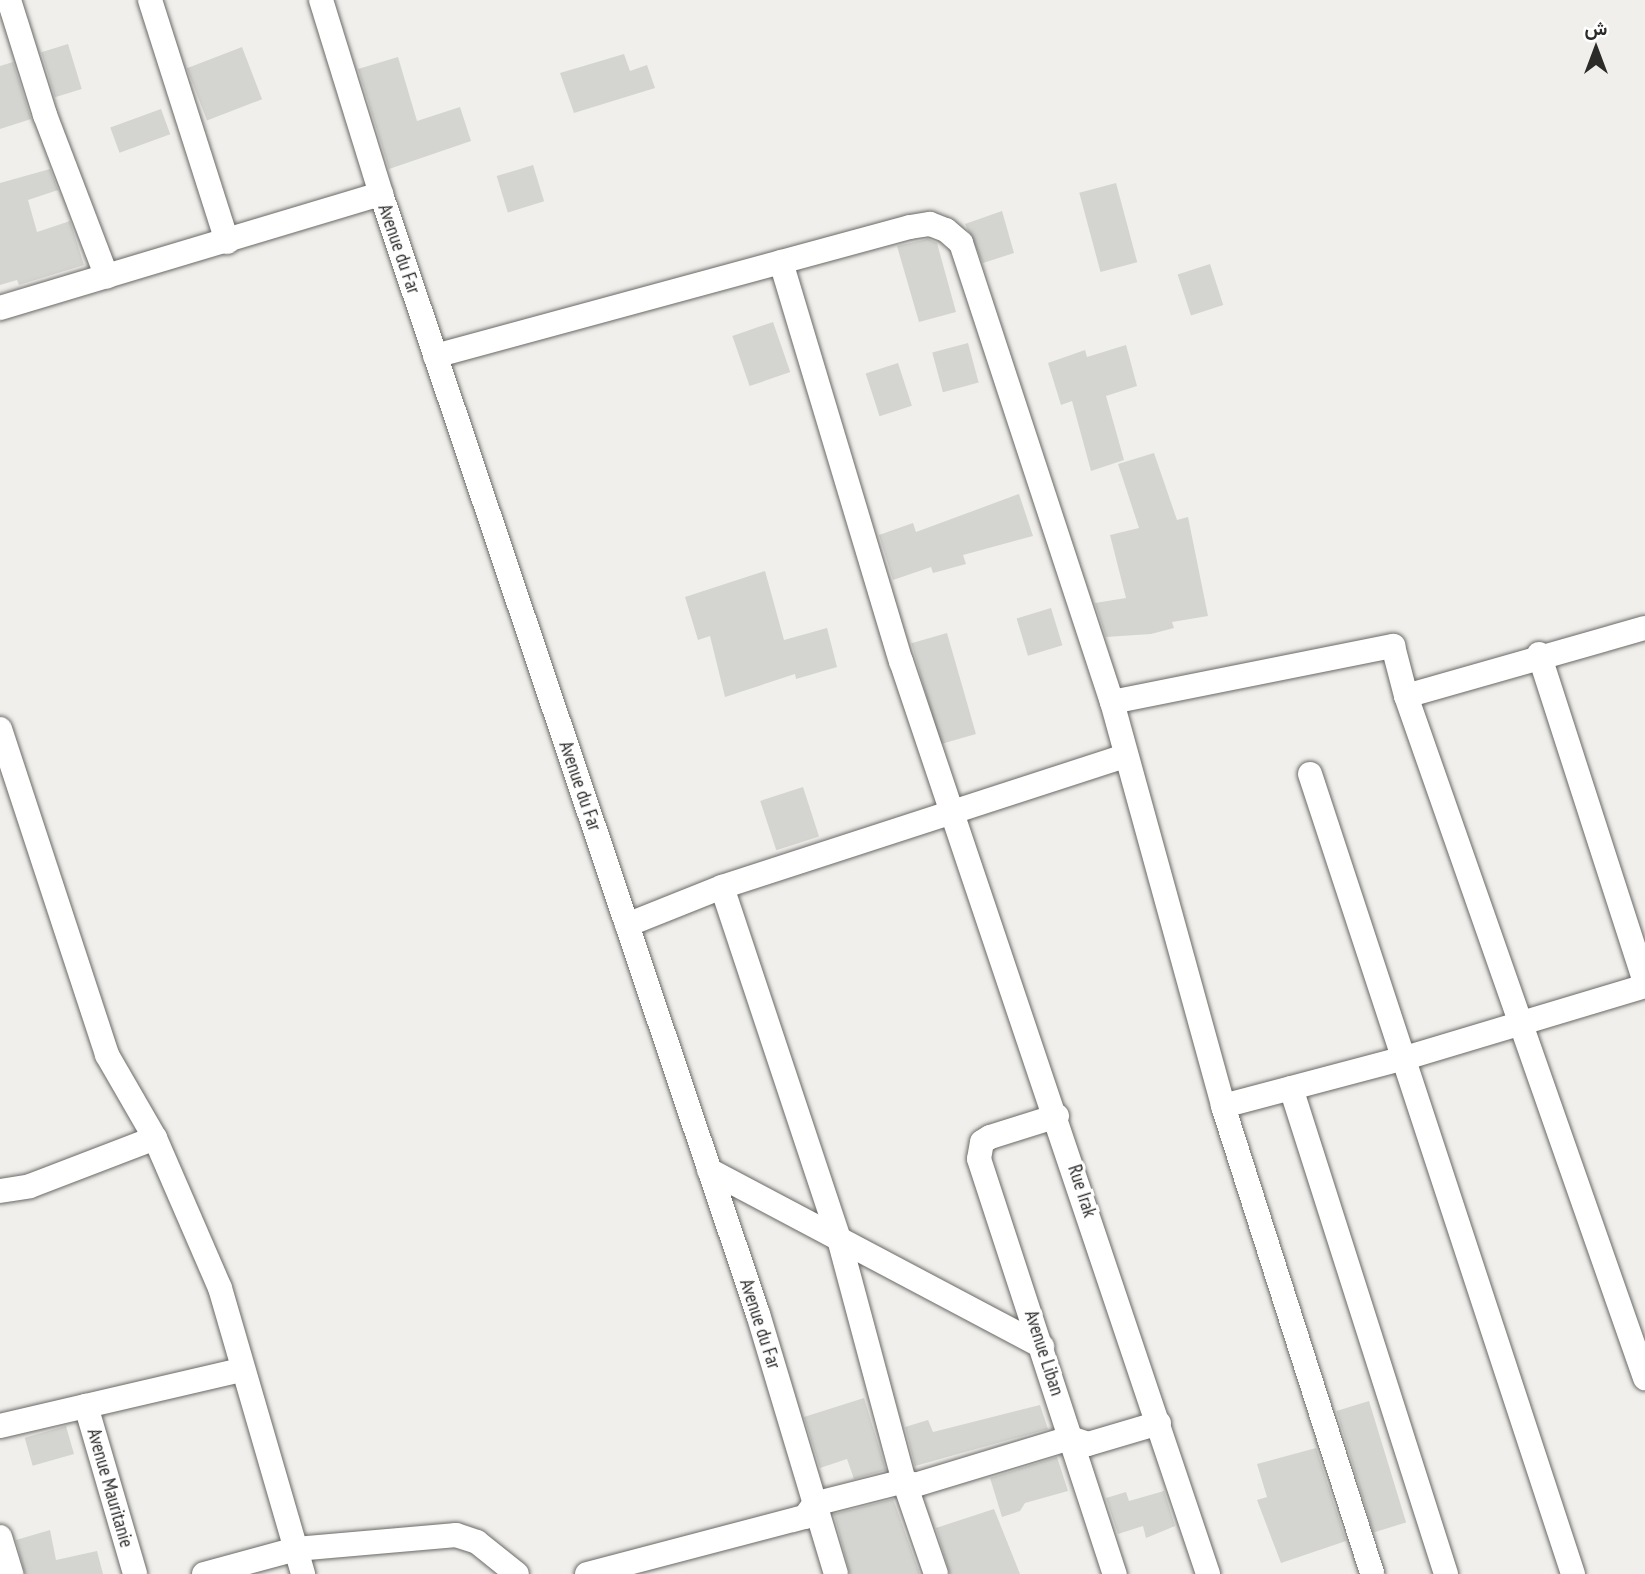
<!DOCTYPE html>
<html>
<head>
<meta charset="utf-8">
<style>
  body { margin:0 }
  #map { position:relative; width:1645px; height:1574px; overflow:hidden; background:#f0efec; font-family:"PT Sans Narrow",Vazirmatn,sans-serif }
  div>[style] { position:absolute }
  .building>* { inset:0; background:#d4d4d1; transform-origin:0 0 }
  .roads { filter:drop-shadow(0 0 2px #6a6966) drop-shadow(0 0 2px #6a6966) }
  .street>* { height:24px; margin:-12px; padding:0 12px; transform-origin:12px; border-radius:12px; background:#fff }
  span { translate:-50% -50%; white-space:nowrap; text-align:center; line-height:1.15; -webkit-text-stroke:6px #fff; paint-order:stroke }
  .street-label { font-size:19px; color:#2b2b2a }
  .north { position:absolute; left:1561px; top:14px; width:70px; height:70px; -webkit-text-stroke:5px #fff; paint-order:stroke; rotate:0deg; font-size:19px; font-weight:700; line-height:28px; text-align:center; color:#2b2b2a }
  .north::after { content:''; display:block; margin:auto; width:24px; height:32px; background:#2b2b2a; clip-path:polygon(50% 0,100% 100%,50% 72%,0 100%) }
</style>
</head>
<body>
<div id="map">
  <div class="building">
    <i style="left:68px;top:44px;width:47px;height:28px;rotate:73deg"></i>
    <i style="left:242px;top:47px;width:56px;height:59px;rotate:69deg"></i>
    <i style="clip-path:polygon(624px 54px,630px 71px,647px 65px,655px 88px,574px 113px,560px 73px)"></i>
    <i style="clip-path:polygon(398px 57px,417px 121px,460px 107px,471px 141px,389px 169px,358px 69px)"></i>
    <i style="clip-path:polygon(13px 62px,31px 119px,0 129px,0 66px)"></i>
    <i style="left:161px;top:109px;width:27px;height:54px;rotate:70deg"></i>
    <i style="left:533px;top:165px;width:38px;height:38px;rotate:73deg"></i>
    <i style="clip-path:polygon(50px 169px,58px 190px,28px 200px,37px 232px,70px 221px,84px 265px,19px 285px,17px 280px,0 285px,0 183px)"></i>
    <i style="left:1116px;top:183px;width:82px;height:38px;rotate:75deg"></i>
    <i style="clip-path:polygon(1002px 211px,1014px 253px,983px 263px,965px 224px)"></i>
    <i style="clip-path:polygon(928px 239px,937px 243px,956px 312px,919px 322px,897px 246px)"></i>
    <i style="left:1210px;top:264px;width:43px;height:34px;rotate:72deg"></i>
    <i style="left:773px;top:322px;width:53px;height:43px;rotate:71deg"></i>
    <i style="left:968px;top:343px;width:41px;height:37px;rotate:75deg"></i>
    <i style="clip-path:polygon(1126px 345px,1137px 386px,1106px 396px,1124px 460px,1091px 471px,1072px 401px,1061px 405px,1048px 363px,1085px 350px,1087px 357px)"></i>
    <i style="left:898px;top:363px;width:45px;height:34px;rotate:72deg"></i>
    <i style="clip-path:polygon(1154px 453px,1177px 520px,1188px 517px,1208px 616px,1172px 622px,1174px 628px,1151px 634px,1106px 637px,1095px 603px,1126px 598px,1110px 535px,1139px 528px,1118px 464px)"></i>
    <i style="clip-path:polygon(1019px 494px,1033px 536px,963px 555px,966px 564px,933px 573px,931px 567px,893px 580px,879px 535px,913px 523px,916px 532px)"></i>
    <i style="clip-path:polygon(765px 571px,784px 640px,827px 628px,837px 667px,796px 679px,795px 674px,725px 697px,710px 636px,698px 640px,685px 597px)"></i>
    <i style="left:1051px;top:608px;width:39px;height:36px;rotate:73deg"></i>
    <i style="left:947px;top:633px;width:105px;height:37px;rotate:74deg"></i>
    <i style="left:803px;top:787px;width:52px;height:45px;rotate:72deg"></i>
    <i style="clip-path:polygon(864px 1398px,886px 1470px,854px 1479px,847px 1459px,820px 1468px,804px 1417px)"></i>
    <i style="left:1369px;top:1401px;width:127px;height:34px;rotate:73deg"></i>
    <i style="clip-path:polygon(1040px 1405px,1048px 1429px,915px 1466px,905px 1427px,928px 1420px,933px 1432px)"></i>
    <i style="left:66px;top:1426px;width:29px;height:43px;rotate:74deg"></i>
    <i style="clip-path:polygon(1316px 1448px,1346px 1541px,1281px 1563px,1257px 1500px,1267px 1497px,1257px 1464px)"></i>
    <i style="clip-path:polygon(1057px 1457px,1068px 1491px,1025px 1503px,1020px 1511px,1002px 1517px,990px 1478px)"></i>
    <i style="clip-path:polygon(1164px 1491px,1175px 1526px,1146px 1538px,1143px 1526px,1118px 1534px,1106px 1498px,1126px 1492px,1129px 1501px)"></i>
    <i style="clip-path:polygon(893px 1499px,920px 1574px,850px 1574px,834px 1514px)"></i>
    <i style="clip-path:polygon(994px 1509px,1020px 1574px,950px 1574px,936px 1528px)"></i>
    <i style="clip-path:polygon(50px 1530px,56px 1560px,97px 1551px,103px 1574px,25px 1574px,16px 1540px)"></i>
  </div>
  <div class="roads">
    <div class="street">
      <i style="left:9px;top:0;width:121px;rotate:72.6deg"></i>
      <i style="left:45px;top:115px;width:173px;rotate:69.1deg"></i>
      <i style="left:150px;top:0;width:254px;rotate:72.3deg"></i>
      <i style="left:321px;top:0;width:203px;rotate:72.8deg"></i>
      <i style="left:381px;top:194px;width:1182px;rotate:71.4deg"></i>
      <i style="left:758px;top:1314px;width:271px;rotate:73.3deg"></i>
      <i style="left:781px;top:262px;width:417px;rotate:73.3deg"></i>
      <i style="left:901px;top:661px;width:963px;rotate:71.41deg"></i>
      <i style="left:0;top:308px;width:398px;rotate:-16.7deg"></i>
      <i style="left:435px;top:356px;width:492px;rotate:-15.2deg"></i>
      <i style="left:910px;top:227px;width:20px;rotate:-9deg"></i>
      <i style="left:930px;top:224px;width:17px;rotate:21deg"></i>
      <i style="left:946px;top:230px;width:20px;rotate:41deg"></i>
      <i style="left:961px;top:243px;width:483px;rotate:71.8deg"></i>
      <i style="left:1112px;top:702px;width:419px;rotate:74.6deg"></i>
      <i style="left:1223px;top:1106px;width:491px;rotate:72.3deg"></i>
      <i style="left:1539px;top:654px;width:346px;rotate:72.1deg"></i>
      <i style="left:1406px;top:696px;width:723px;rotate:70.69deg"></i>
      <i style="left:1112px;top:702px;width:287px;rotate:-11.3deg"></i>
      <i style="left:1393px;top:646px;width:52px;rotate:75.4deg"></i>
      <i style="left:1406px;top:696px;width:248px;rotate:-15.9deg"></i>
      <i style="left:0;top:729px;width:343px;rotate:71.8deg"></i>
      <i style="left:107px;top:1055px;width:96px;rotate:60deg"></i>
      <i style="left:155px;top:1138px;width:163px;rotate:66.6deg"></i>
      <i style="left:220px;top:1288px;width:298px;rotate:73.8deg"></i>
      <i style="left:1310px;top:774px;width:842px;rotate:71.8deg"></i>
      <i style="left:722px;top:887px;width:371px;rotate:71.6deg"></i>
      <i style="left:839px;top:1239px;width:251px;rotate:75deg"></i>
      <i style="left:904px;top:1481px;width:98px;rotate:71deg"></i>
      <i style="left:627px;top:925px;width:102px;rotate:-21.8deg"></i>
      <i style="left:722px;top:887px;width:425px;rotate:-18deg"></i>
      <i style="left:1291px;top:1088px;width:510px;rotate:72.31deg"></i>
      <i style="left:1223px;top:1106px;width:188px;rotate:-14.8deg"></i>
      <i style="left:1405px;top:1058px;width:251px;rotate:-16.7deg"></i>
      <i style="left:1057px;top:1116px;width:70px;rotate:162.6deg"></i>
      <i style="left:990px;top:1137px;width:9px;rotate:148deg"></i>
      <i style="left:982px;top:1142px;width:17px;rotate:100deg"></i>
      <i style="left:979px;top:1159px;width:437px;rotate:71.9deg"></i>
      <i style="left:709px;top:1170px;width:377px;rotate:27.9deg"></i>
      <i style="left:0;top:1191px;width:30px;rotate:-9deg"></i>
      <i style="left:30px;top:1186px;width:134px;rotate:-21deg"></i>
      <i style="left:86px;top:1406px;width:159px;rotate:-13.1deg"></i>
      <i style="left:0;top:1426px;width:88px;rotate:-13.1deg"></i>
      <i style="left:86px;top:1406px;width:175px;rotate:73.7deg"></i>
      <i style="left:0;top:1537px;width:39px;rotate:73deg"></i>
      <i style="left:204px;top:1574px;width:95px;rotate:-15.2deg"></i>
      <i style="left:296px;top:1549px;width:161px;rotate:-5deg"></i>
      <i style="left:456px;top:1535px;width:22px;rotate:18deg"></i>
      <i style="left:477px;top:1542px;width:51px;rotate:38.7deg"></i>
      <i style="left:587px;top:1574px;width:225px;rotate:-14.7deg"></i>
      <i style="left:805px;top:1517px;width:16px;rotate:-55deg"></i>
      <i style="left:814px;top:1504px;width:93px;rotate:-14.3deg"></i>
      <i style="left:904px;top:1481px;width:12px;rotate:20deg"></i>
      <i style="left:915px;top:1485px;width:162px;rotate:-16.9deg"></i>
      <i style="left:1070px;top:1438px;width:19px;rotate:18deg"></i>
      <i style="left:1088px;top:1444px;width:74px;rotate:-16.5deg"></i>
    </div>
  </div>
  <div class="street-label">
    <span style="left:399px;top:249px;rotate:71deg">Avenue du Far</span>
    <span style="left:580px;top:786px;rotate:71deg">Avenue du Far</span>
    <span style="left:1082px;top:1191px;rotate:72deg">Rue Irak</span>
    <span style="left:760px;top:1324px;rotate:72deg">Avenue du Far</span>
    <span style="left:1044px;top:1353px;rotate:72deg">Avenue Liban</span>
    <span style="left:110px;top:1488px;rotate:74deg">Avenue Mauritanie</span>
  </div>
  <div class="north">ش</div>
</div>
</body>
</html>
